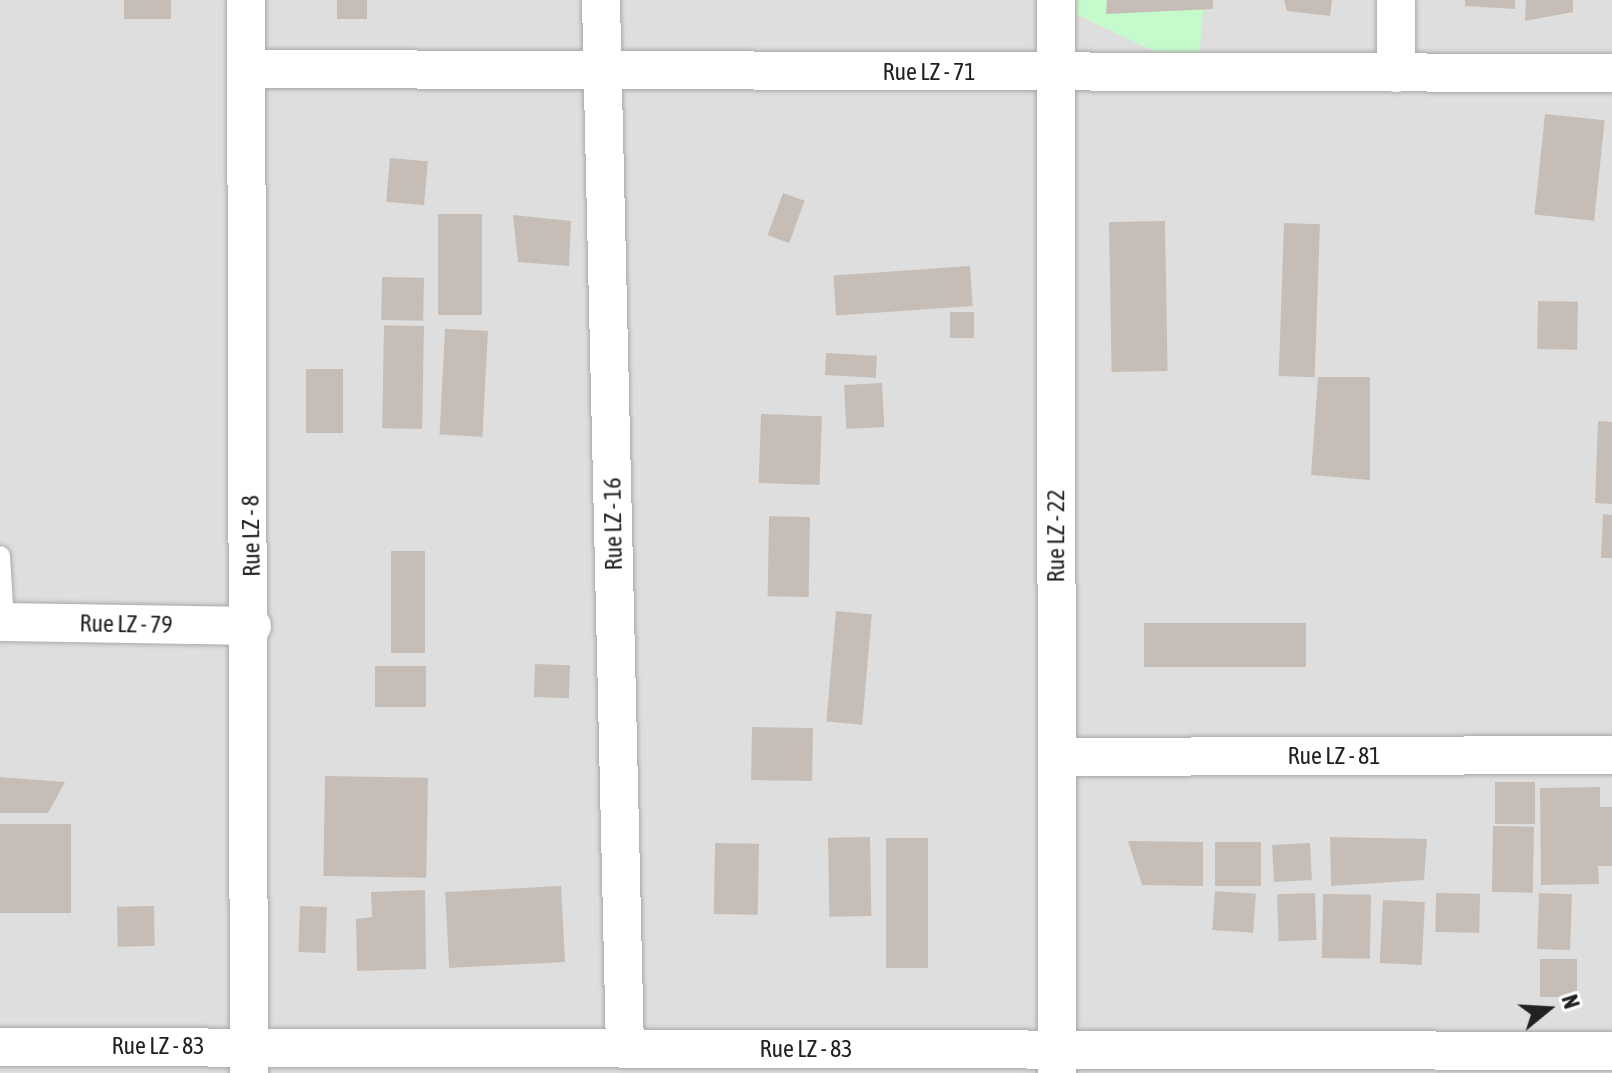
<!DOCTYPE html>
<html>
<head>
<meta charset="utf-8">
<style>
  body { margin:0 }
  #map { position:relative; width:1612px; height:1073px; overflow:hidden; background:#f1efe8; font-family:"Asap Condensed",sans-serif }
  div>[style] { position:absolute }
  .residential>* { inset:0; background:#dfdede; transform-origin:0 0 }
  .park>* { inset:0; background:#c5fbcc }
  .building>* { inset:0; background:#c6beb6; transform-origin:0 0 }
  .roads { filter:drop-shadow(0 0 2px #a8a8a8) drop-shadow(0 0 2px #a8a8a8) }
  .lane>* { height:20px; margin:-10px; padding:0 10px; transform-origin:10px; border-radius:10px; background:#fff }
  .street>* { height:38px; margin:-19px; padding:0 19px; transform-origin:19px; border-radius:19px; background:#fff }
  span { translate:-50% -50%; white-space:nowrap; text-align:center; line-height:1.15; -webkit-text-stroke:7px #fff; paint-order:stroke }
  .street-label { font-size:24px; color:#212121 }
  .north { position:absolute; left:1508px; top:969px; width:80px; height:80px; -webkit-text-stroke:6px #fff; paint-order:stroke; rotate:72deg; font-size:22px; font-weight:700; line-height:32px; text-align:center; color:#212121 }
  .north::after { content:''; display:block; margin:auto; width:28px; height:36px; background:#212121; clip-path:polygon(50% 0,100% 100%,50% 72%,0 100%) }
</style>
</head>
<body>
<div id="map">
  <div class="residential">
    <i style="left:0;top:0;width:1612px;height:1073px"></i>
  </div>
  <div class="park">
    <i style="clip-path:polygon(1056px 0,1204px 0,1198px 72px,1056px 5px)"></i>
  </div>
  <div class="building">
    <i style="left:124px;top:0;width:47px;height:19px"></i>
    <i style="left:337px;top:0;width:30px;height:19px"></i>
    <i style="clip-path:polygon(1107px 0,1213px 0,1213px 9px,1106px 14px)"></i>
    <i style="clip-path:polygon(1284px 0,1332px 0,1330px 16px,1287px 11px)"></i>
    <i style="clip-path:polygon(1465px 0,1515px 0,1515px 9px,1465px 6px)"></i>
    <i style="clip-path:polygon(1526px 0,1573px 0,1573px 12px,1525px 21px)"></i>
    <i style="left:1545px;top:114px;width:60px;height:101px;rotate:6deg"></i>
    <i style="left:390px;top:158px;width:38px;height:44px;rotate:5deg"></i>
    <i style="left:783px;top:193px;width:23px;height:45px;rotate:20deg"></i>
    <i style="left:438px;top:214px;width:44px;height:101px"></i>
    <i style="clip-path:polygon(513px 215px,571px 221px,569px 266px,518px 262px)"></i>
    <i style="left:1165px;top:221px;width:150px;height:56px;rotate:89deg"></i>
    <i style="left:1284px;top:223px;width:36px;height:153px;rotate:2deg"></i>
    <i style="left:970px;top:266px;width:40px;height:137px;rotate:86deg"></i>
    <i style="left:382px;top:277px;width:42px;height:43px;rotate:1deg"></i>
    <i style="left:1538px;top:301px;width:40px;height:48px;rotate:1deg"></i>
    <i style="left:974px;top:312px;width:26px;height:24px;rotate:90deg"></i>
    <i style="left:424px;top:326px;width:103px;height:40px;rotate:91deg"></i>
    <i style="left:488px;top:331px;width:106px;height:43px;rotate:93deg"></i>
    <i style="left:826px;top:353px;width:51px;height:22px;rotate:3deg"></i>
    <i style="left:306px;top:369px;width:37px;height:64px"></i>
    <i style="clip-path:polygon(1318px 377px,1370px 377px,1370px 480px,1311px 475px)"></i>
    <i style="left:882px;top:383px;width:44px;height:38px;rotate:87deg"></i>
    <i style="left:761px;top:414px;width:61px;height:69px;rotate:2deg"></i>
    <i style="clip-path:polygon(1598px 421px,1612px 422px,1612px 504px,1595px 503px)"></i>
    <i style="clip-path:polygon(1603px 514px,1612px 515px,1612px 558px,1601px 558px)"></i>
    <i style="left:810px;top:517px;width:80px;height:41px;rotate:91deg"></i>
    <i style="left:391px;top:551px;width:34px;height:102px"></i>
    <i style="left:836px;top:611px;width:36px;height:111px;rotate:5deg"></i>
    <i style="left:1306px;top:623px;width:44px;height:162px;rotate:90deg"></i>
    <i style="left:535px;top:664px;width:35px;height:33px;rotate:2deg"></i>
    <i style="left:375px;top:666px;width:51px;height:41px"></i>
    <i style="left:752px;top:727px;width:61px;height:53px;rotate:1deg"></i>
    <i style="left:325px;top:776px;width:103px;height:100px;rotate:1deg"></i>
    <i style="clip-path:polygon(0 777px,65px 782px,48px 813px,0 813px)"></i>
    <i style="left:1495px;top:782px;width:40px;height:42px"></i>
    <i style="clip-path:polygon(1600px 787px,1600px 807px,1612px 807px,1612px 866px,1598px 866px,1599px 884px,1541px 885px,1540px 788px)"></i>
    <i style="left:71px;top:824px;width:89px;height:71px;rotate:90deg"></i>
    <i style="left:1493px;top:826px;width:41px;height:66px;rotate:1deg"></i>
    <i style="left:870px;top:837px;width:79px;height:42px;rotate:89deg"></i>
    <i style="clip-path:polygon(1330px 837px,1427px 839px,1424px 880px,1331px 886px)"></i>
    <i style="left:886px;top:838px;width:42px;height:130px"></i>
    <i style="clip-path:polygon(1128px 841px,1203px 842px,1203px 886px,1142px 885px)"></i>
    <i style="left:1215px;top:842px;width:46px;height:44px"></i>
    <i style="left:715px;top:843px;width:44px;height:71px;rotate:1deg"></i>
    <i style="left:1310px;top:843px;width:37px;height:38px;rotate:87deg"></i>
    <i style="left:561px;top:886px;width:76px;height:116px;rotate:87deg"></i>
    <i style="clip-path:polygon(425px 890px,426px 969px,357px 971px,356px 919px,372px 917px,371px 892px)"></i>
    <i style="left:1215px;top:891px;width:41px;height:39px;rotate:4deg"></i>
    <i style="left:1315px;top:893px;width:47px;height:38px;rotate:88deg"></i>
    <i style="left:1436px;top:893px;width:44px;height:39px;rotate:1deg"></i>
    <i style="left:1539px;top:893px;width:33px;height:56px;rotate:2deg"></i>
    <i style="left:1323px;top:894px;width:48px;height:64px;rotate:1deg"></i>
    <i style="left:1383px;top:900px;width:42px;height:63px;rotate:3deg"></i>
    <i style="left:154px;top:906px;width:40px;height:37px;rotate:89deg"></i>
    <i style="left:300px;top:906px;width:27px;height:46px;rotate:2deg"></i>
    <i style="left:1540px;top:959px;width:37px;height:38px"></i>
  </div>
  <div class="roads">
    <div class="lane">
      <i style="left:0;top:556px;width:66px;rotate:86.5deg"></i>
    </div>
    <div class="street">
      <i style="left:246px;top:0;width:1073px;rotate:89.84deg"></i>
      <i style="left:601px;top:0;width:1048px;rotate:88.69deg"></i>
      <i style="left:1056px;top:0;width:1073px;rotate:89.95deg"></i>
      <i style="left:246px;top:69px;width:1366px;rotate:0.17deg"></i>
      <i style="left:1396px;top:73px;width:73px;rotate:-90deg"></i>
      <i style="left:0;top:622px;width:252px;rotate:0.9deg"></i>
      <i style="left:1057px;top:757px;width:555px;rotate:-0.21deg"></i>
      <i style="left:0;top:1047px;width:1612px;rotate:0.14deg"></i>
    </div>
  </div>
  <div class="street-label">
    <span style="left:929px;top:72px">Rue LZ - 71</span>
    <span style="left:613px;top:524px;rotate:-91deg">Rue LZ - 16</span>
    <span style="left:251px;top:536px;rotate:-91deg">Rue LZ - 8</span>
    <span style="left:1056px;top:536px;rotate:-90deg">Rue LZ - 22</span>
    <span style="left:126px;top:624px;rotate:1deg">Rue LZ - 79</span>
    <span style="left:1334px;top:756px">Rue LZ - 81</span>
    <span style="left:158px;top:1046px">Rue LZ - 83</span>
    <span style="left:806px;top:1049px">Rue LZ - 83</span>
  </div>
  <div class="north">N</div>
</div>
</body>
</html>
